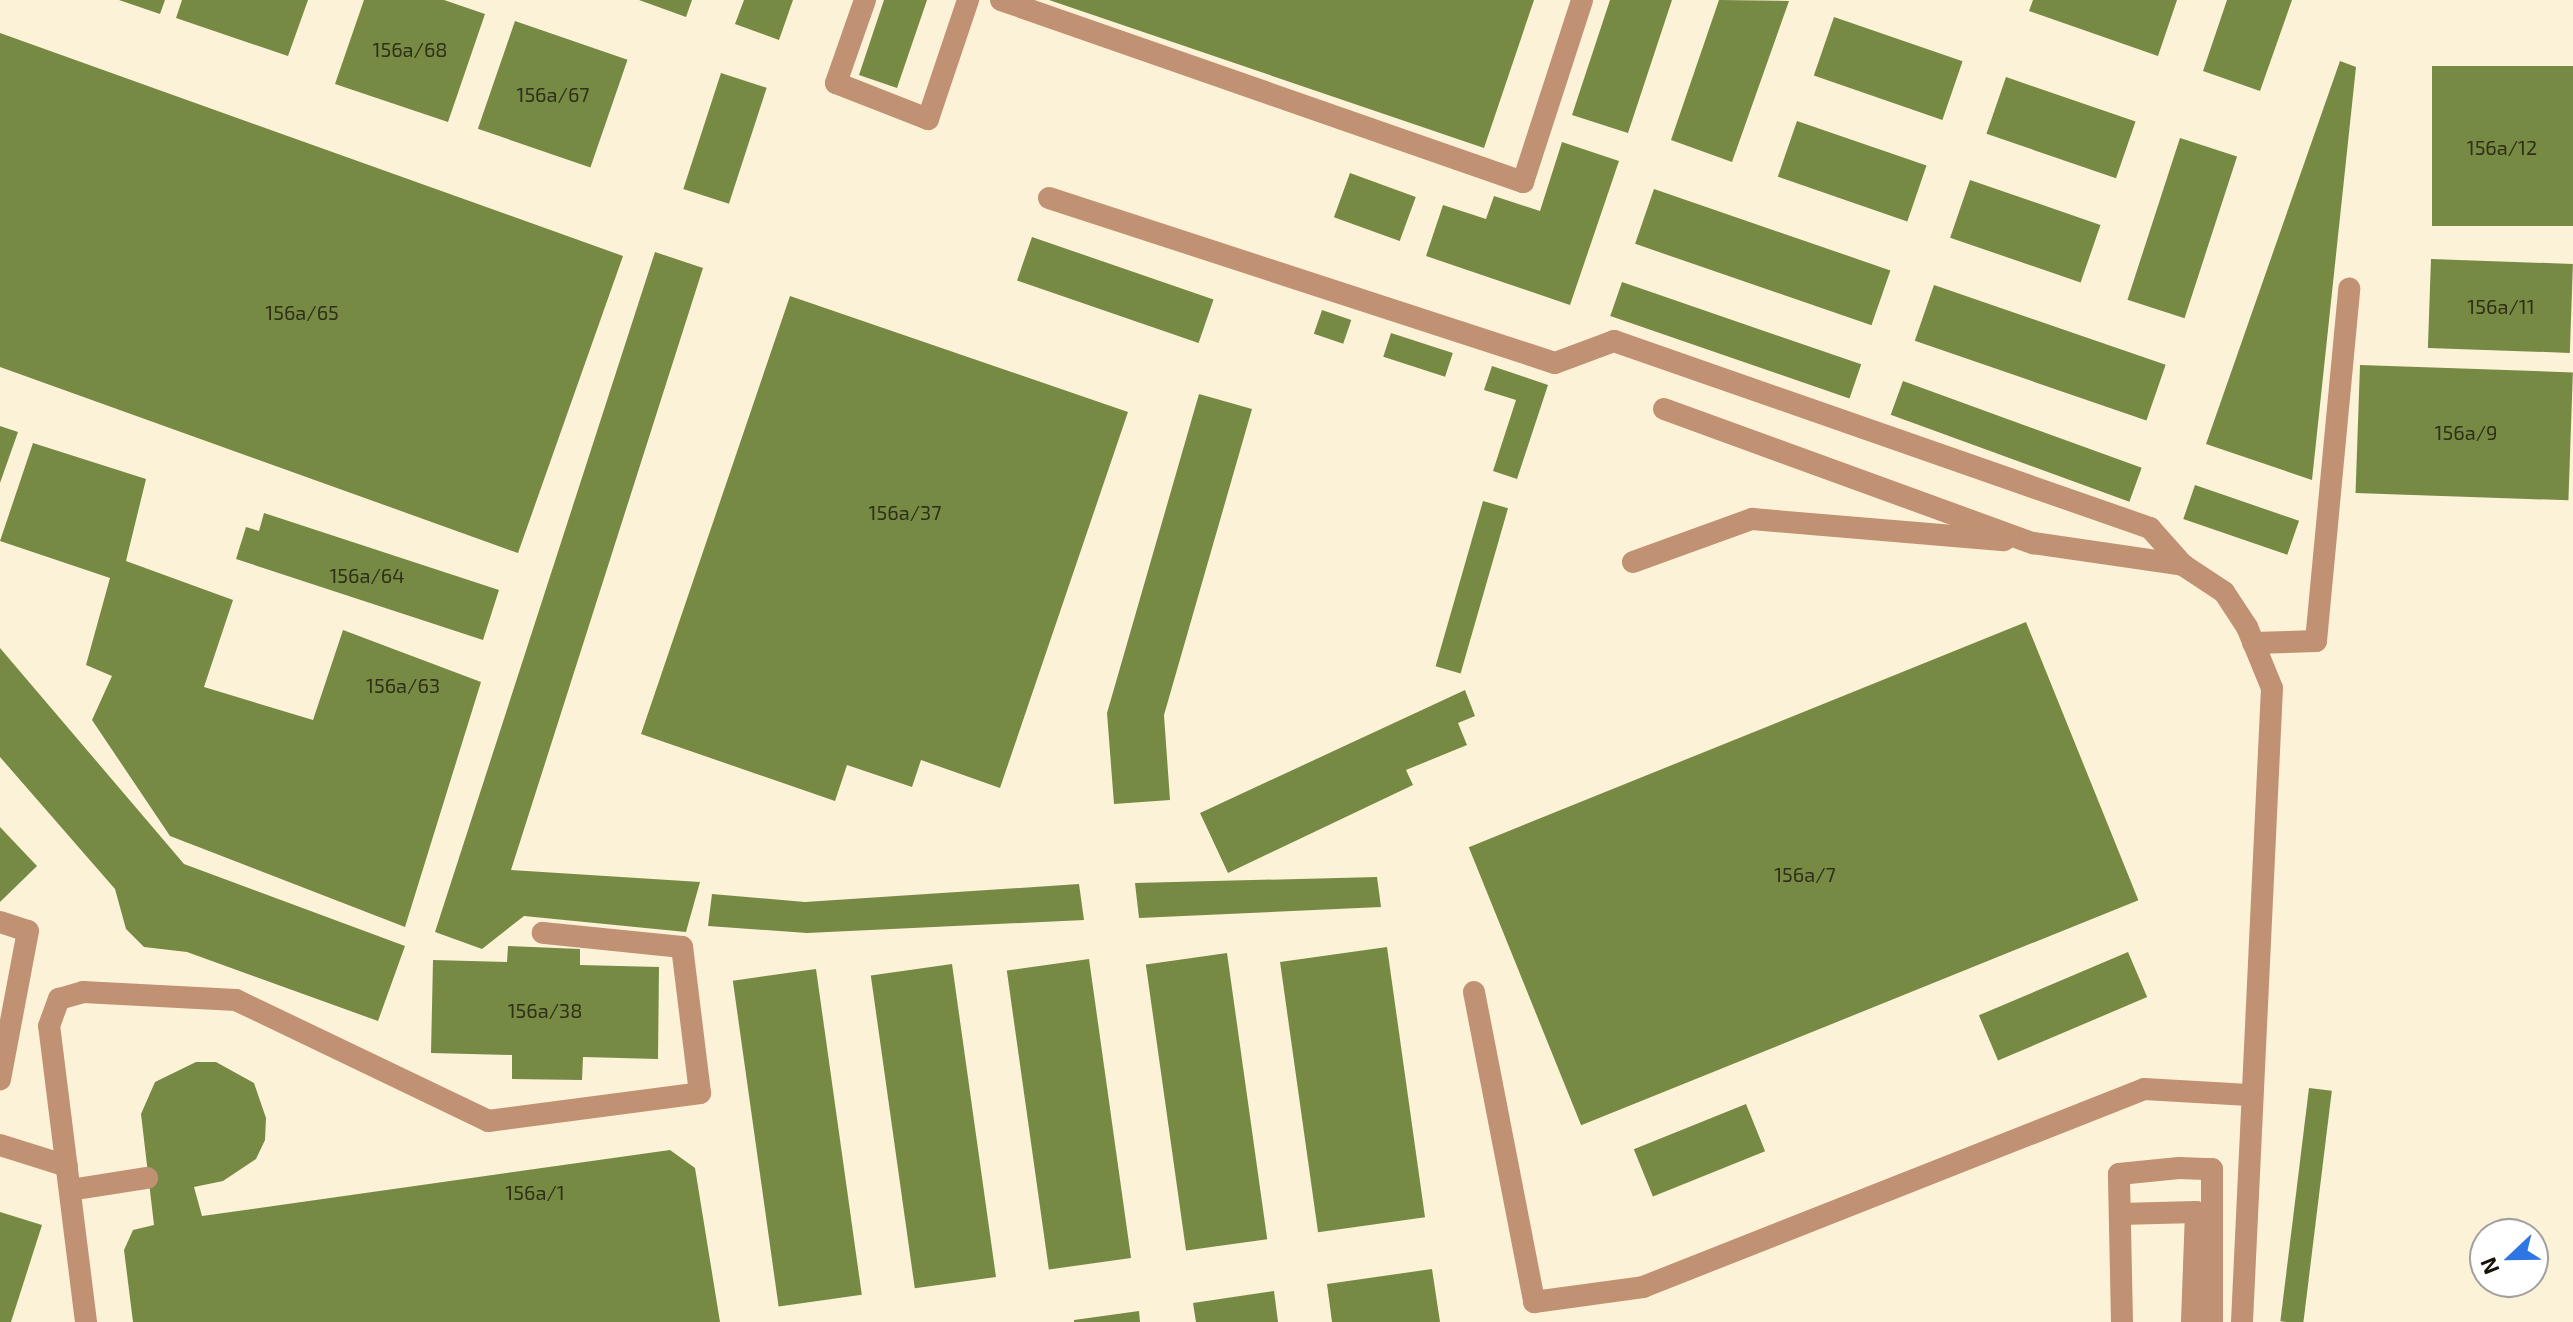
<!DOCTYPE html>
<html>
<head>
<meta charset="utf-8">
<style>
  body { margin:0 }
  #map { position:relative; width:2573px; height:1322px; overflow:hidden; background:#fcf2d8; font-family:"Exo 2",sans-serif }
  div>[style] { position:absolute }
  .building>* { inset:0; background:#768a44; transform-origin:0 0 }
  .lane>* { height:22px; margin:-11px; padding:0 11px; transform-origin:11px; border-radius:11px; background:#c09172 }
  span { translate:-50% -50%; white-space:nowrap; text-align:center; line-height:1.15; -webkit-text-stroke:8px #fff; paint-order:stroke }
  .number-label { font-size:20px; color:#2e3018 }
  .number-label span { -webkit-text-stroke-width:0 }
  .north { position:absolute; left:2469px; top:1218px; width:80px; height:80px; box-sizing:border-box; background:#fff; border:2px solid #a2a09d; border-radius:50%; rotate:248deg; font-size:22px; font-weight:700; line-height:32px; text-align:center; color:#161209 }
  .north::after { content:''; display:block; margin:auto; width:28px; height:36px; background:#2e76e3; clip-path:polygon(50% 0,100% 100%,50% 72%,0 100%) }
</style>
</head>
<body>
<div id="map">
  <div class="building">
    <i style="clip-path:polygon(119px 0,165px 0,160px 14px)"></i>
    <i style="clip-path:polygon(182px 0,308px 0,288px 56px,176px 18px)"></i>
    <i style="clip-path:polygon(364px 0,444px 0,485px 14px,448px 122px,335px 84px)"></i>
    <i style="clip-path:polygon(639px 0,692px 0,686px 17px)"></i>
    <i style="clip-path:polygon(744px 0,793px 0,779px 40px,735px 24px)"></i>
    <i style="clip-path:polygon(884px 0,927px 0,897px 88px,859px 75px)"></i>
    <i style="clip-path:polygon(1049px 0,1534px 0,1484px 148px)"></i>
    <i style="clip-path:polygon(1610px 0,1672px 0,1628px 133px,1572px 115px)"></i>
    <i style="clip-path:polygon(1719px 0,1789px 1px,1732px 162px,1671px 140px)"></i>
    <i style="clip-path:polygon(2033px 0,2177px 0,2158px 56px,2029px 11px)"></i>
    <i style="clip-path:polygon(2227px 0,2292px 0,2260px 91px,2203px 71px)"></i>
    <i style="left:1834px;top:17px;width:136px;height:62px;rotate:19deg"></i>
    <i style="left:515px;top:21px;width:119px;height:114px;rotate:19deg"></i>
    <i style="clip-path:polygon(0 33px,623px 256px,518px 553px,0 367px)"></i>
    <i style="clip-path:polygon(2340px 61px,2356px 67px,2312px 480px,2206px 444px)"></i>
    <i style="left:2432px;top:66px;width:141px;height:160px"></i>
    <i style="left:721px;top:73px;width:48px;height:122px;rotate:18deg"></i>
    <i style="left:2006px;top:77px;width:137px;height:60px;rotate:19deg"></i>
    <i style="left:1797px;top:121px;width:137px;height:59px;rotate:19deg"></i>
    <i style="left:2180px;top:138px;width:60px;height:170px;rotate:18deg"></i>
    <i style="clip-path:polygon(1562px 142px,1619px 161px,1570px 305px,1426px 256px,1443px 205px,1486px 219px,1494px 196px,1540px 211px)"></i>
    <i style="left:1350px;top:173px;width:70px;height:47px;rotate:20deg"></i>
    <i style="left:1970px;top:180px;width:138px;height:61px;rotate:19deg"></i>
    <i style="left:1654px;top:189px;width:250px;height:58px;rotate:19deg"></i>
    <i style="left:1032px;top:237px;width:192px;height:46px;rotate:19deg"></i>
    <i style="clip-path:polygon(655px 252px,703px 268px,511px 870px,700px 882px,686px 932px,524px 916px,482px 949px,435px 932px)"></i>
    <i style="left:2431px;top:259px;width:142px;height:89px;rotate:2deg"></i>
    <i style="left:1622px;top:282px;width:253px;height:36px;rotate:19deg"></i>
    <i style="left:1934px;top:285px;width:245px;height:59px;rotate:19deg"></i>
    <i style="clip-path:polygon(790px 296px,1128px 412px,1000px 788px,921px 760px,912px 787px,847px 765px,835px 801px,641px 734px)"></i>
    <i style="left:1322px;top:310px;width:31px;height:25px;rotate:19deg"></i>
    <i style="left:1391px;top:333px;width:65px;height:25px;rotate:18deg"></i>
    <i style="left:2360px;top:365px;width:213px;height:128px;rotate:2deg"></i>
    <i style="clip-path:polygon(1492px 366px,1548px 385px,1517px 479px,1493px 471px,1516px 400px,1484px 390px)"></i>
    <i style="left:1903px;top:381px;width:254px;height:36px;rotate:20deg"></i>
    <i style="clip-path:polygon(1199px 394px,1252px 409px,1164px 715px,1170px 800px,1114px 804px,1107px 713px)"></i>
    <i style="clip-path:polygon(0 426px,18px 432px,0 483px)"></i>
    <i style="clip-path:polygon(33px 443px,146px 479px,126px 561px,233px 600px,204px 687px,313px 720px,343px 630px,481px 682px,405px 927px,170px 836px,92px 720px,112px 676px,86px 665px,110px 578px,0 541px)"></i>
    <i style="left:2195px;top:485px;width:110px;height:36px;rotate:19deg"></i>
    <i style="left:1483px;top:501px;width:26px;height:172px;rotate:16deg"></i>
    <i style="clip-path:polygon(264px 513px,499px 590px,483px 640px,236px 559px,246px 527px,259px 531px)"></i>
    <i style="left:2026px;top:622px;width:300px;height:601px;rotate:68deg"></i>
    <i style="clip-path:polygon(0 648px,184px 864px,405px 946px,378px 1021px,187px 952px,144px 947px,126px 929px,115px 889px,0 757px)"></i>
    <i style="clip-path:polygon(1465px 690px,1475px 716px,1458px 723px,1467px 745px,1406px 770px,1413px 785px,1228px 873px,1200px 813px)"></i>
    <i style="clip-path:polygon(0 827px,37px 866px,0 902px)"></i>
    <i style="clip-path:polygon(1377px 877px,1381px 907px,1139px 918px,1135px 883px)"></i>
    <i style="clip-path:polygon(1079px 884px,1084px 920px,807px 933px,708px 926px,712px 894px,805px 902px)"></i>
    <i style="clip-path:polygon(508px 946px,580px 949px,580px 965px,659px 967px,658px 1059px,583px 1057px,582px 1080px,512px 1079px,512px 1055px,431px 1053px,433px 960px,507px 962px)"></i>
    <i style="left:1387px;top:947px;width:273px;height:108px;rotate:82deg"></i>
    <i style="left:2128px;top:952px;width:49px;height:162px;rotate:67deg"></i>
    <i style="left:1227px;top:953px;width:289px;height:82px;rotate:82deg"></i>
    <i style="left:1089px;top:959px;width:302px;height:83px;rotate:82deg"></i>
    <i style="left:952px;top:964px;width:316px;height:82px;rotate:82deg"></i>
    <i style="left:816px;top:969px;width:329px;height:84px;rotate:82deg"></i>
    <i style="clip-path:polygon(196px 1062px,216px 1062px,254px 1083px,266px 1118px,265px 1140px,256px 1159px,223px 1181px,194px 1187px,202px 1216px,670px 1150px,695px 1168px,720px 1322px,133px 1322px,124px 1250px,133px 1230px,154px 1225px,141px 1114px,155px 1082px)"></i>
    <i style="left:2309px;top:1088px;width:23px;height:235px;rotate:7deg"></i>
    <i style="left:1746px;top:1104px;width:51px;height:121px;rotate:68deg"></i>
    <i style="clip-path:polygon(0 1212px,42px 1225px,11px 1322px,0 1322px)"></i>
    <i style="clip-path:polygon(1432px 1269px,1440px 1322px,1332px 1322px,1327px 1284px)"></i>
    <i style="clip-path:polygon(1274px 1291px,1278px 1322px,1196px 1322px,1193px 1303px)"></i>
    <i style="clip-path:polygon(1139px 1311px,1140px 1322px,1074px 1322px,1074px 1320px)"></i>
  </div>
  <div class="lane">
    <i style="left:865px;top:0;width:88px;rotate:109.3deg"></i>
    <i style="left:836px;top:83px;width:99px;rotate:21.4deg"></i>
    <i style="left:928px;top:119px;width:126px;rotate:-71.4deg"></i>
    <i style="left:1001px;top:0;width:553px;rotate:19.22deg"></i>
    <i style="left:1523px;top:182px;width:191px;rotate:-72deg"></i>
    <i style="left:1049px;top:198px;width:532px;rotate:18.06deg"></i>
    <i style="left:1555px;top:363px;width:63px;rotate:-20.4deg"></i>
    <i style="left:1614px;top:341px;width:568px;rotate:19.23deg"></i>
    <i style="left:2150px;top:528px;width:50px;rotate:48.3deg"></i>
    <i style="left:1664px;top:409px;width:393px;rotate:20deg"></i>
    <i style="left:2033px;top:543px;width:152px;rotate:8.3deg"></i>
    <i style="left:2183px;top:565px;width:49px;rotate:33.4deg"></i>
    <i style="left:2224px;top:592px;width:42px;rotate:56.7deg"></i>
    <i style="left:2247px;top:627px;width:66px;rotate:67.7deg"></i>
    <i style="left:2272px;top:688px;width:635px;rotate:92.71deg"></i>
    <i style="left:1633px;top:562px;width:127px;rotate:-19.9deg"></i>
    <i style="left:1752px;top:519px;width:253px;rotate:4.8deg"></i>
    <i style="left:2253px;top:643px;width:63px;rotate:-1.8deg"></i>
    <i style="left:2316px;top:641px;width:354px;rotate:-84.6deg"></i>
    <i style="left:0;top:922px;width:29px;rotate:18deg"></i>
    <i style="left:28px;top:931px;width:151px;rotate:100.7deg"></i>
    <i style="left:1474px;top:992px;width:316px;rotate:79deg"></i>
    <i style="left:1534px;top:1302px;width:110px;rotate:-7.8deg"></i>
    <i style="left:1643px;top:1287px;width:539px;rotate:-21.56deg"></i>
    <i style="left:2144px;top:1089px;width:105px;rotate:3.3deg"></i>
    <i style="left:0;top:1145px;width:70px;rotate:17.4deg"></i>
    <i style="left:70px;top:1190px;width:78px;rotate:-8.9deg"></i>
    <i style="left:2120px;top:1214px;width:76px;rotate:-1.5deg"></i>
    <i style="left:2196px;top:1212px;width:110px;rotate:92.1deg"></i>
    <i style="left:86px;top:1322px;width:298px;rotate:-97.1deg"></i>
    <i style="left:49px;top:1026px;width:29px;rotate:-70deg"></i>
    <i style="left:59px;top:999px;width:25px;rotate:-16deg"></i>
    <i style="left:83px;top:992px;width:153px;rotate:3deg"></i>
    <i style="left:236px;top:1000px;width:280px;rotate:25.6deg"></i>
    <i style="left:488px;top:1121px;width:214px;rotate:-7.5deg"></i>
    <i style="left:700px;top:1093px;width:147px;rotate:-97deg"></i>
    <i style="left:682px;top:947px;width:140px;rotate:-174.2deg"></i>
    <i style="left:2122px;top:1322px;width:148px;rotate:-91.2deg"></i>
    <i style="left:2119px;top:1174px;width:60px;rotate:-5.7deg"></i>
    <i style="left:2179px;top:1168px;width:33px;rotate:2deg"></i>
    <i style="left:2212px;top:1169px;width:153px;rotate:90deg"></i>
  </div>
  <div class="number-label">
    <span style="left:410px;top:49px">156a/68</span>
    <span style="left:553px;top:94px">156a/67</span>
    <span style="left:2502px;top:147px">156a/12</span>
    <span style="left:2501px;top:306px">156a/11</span>
    <span style="left:302px;top:312px">156a/65</span>
    <span style="left:2466px;top:432px">156a/9</span>
    <span style="left:905px;top:512px">156a/37</span>
    <span style="left:367px;top:575px">156a/64</span>
    <span style="left:403px;top:685px">156a/63</span>
    <span style="left:1805px;top:874px">156a/7</span>
    <span style="left:545px;top:1010px">156a/38</span>
    <span style="left:535px;top:1192px">156a/1</span>
  </div>
  <div class="north">N</div>
</div>
</body>
</html>
